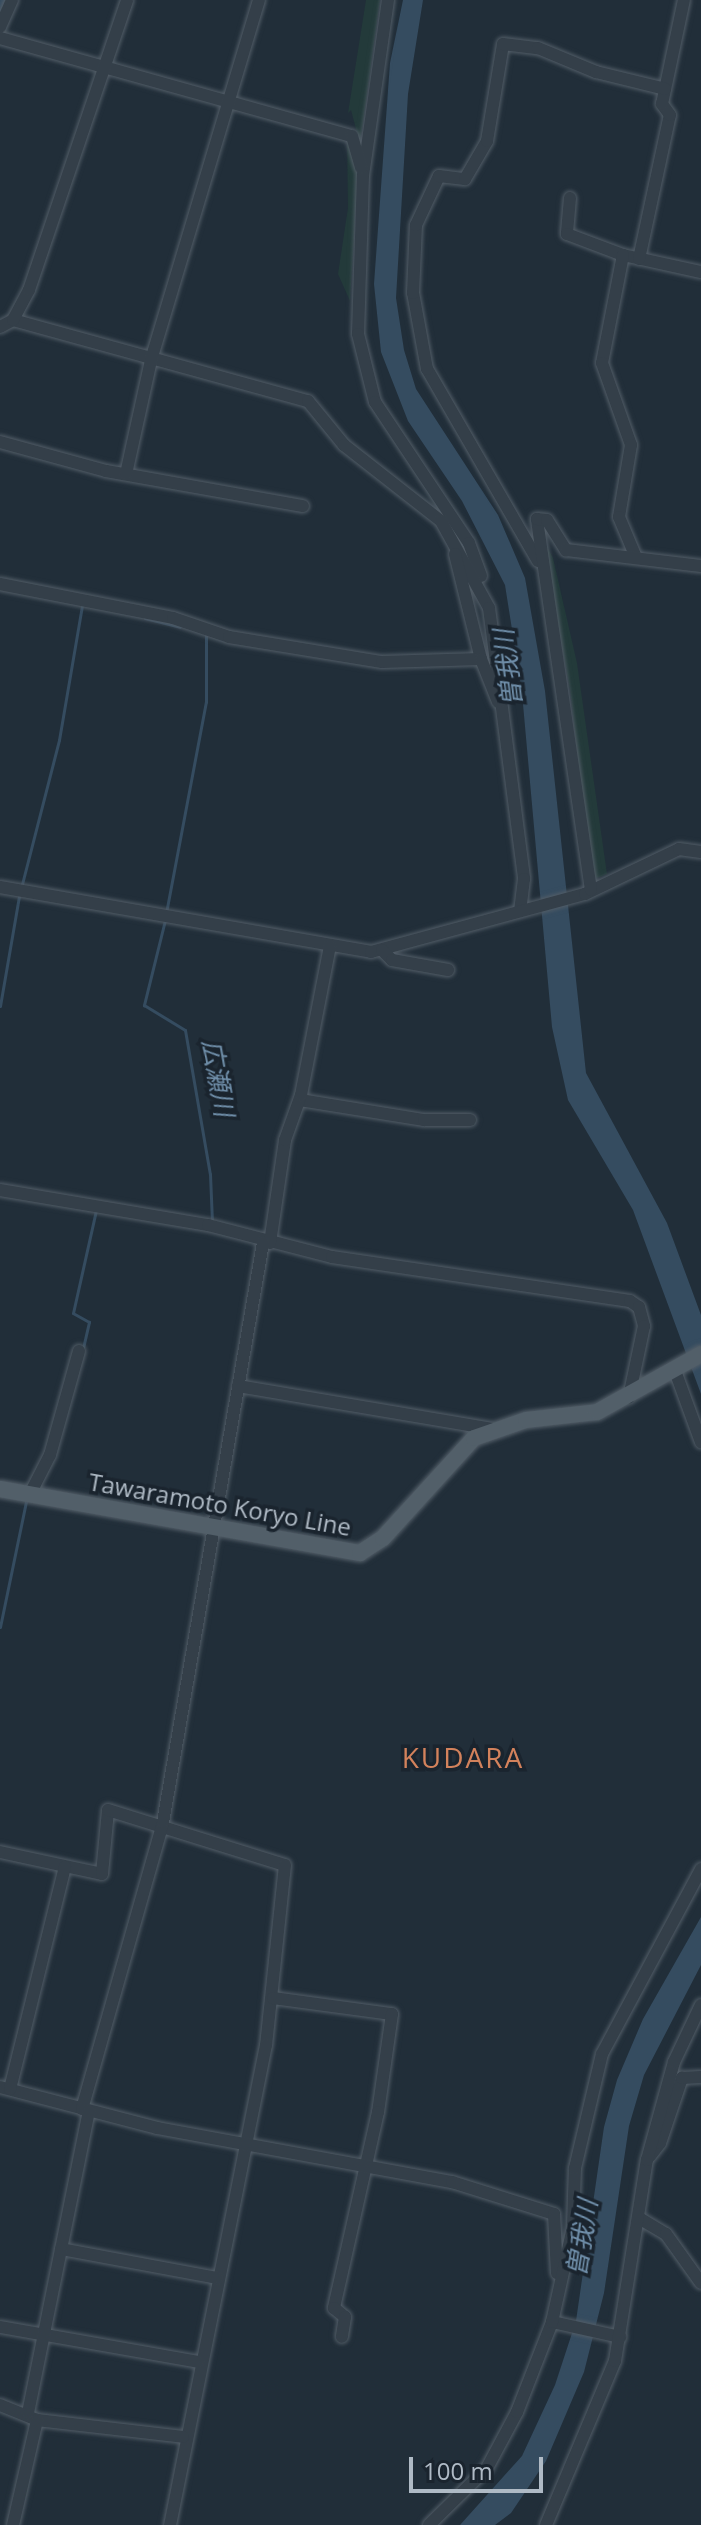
<!DOCTYPE html>
<html>
<head>
<meta charset="utf-8">
<style>
  body { margin:0 }
  #map { position:relative; width:701px; height:2525px; overflow:hidden; background:#212e39; font-family:"Open Sans","Noto Sans JP",sans-serif }
  div>[style] { position:absolute }
  .green>* { inset:0; background:#233a3a }
  .water>* { inset:0; background:#354c60 }
  .stream>* { height:3px; margin:-1.5px; padding:0 1.5px; transform-origin:1.5px; border-radius:1.5px; background:#354c60 }
  .river>* { height:16px; margin:-8px; padding:0 8px; transform-origin:8px; border-radius:8px; background:#354c60 }
  .roads { filter:drop-shadow(0 0 2px #525d67) drop-shadow(0 0 2px #525d67) }
  .minor>* { height:12px; margin:-6px; padding:0 6px; transform-origin:6px; border-radius:6px; background:#343f49 }
  .major>* { height:16px; margin:-8px; padding:0 8px; transform-origin:8px; border-radius:8px; background:#525f69 }
  span { translate:-50% -50%; white-space:nowrap; text-align:center; line-height:1.15; -webkit-text-stroke:7px #1a242e; paint-order:stroke }
  .street-label { font-size:24px; color:#afbac5 }
  .water-label { font-size:26px; color:#708faa; font-style:italic }
  .quarter-label { font-size:28px; color:#d3825c; letter-spacing:2px }
  .scale { position:absolute; left:409px; top:2457px; width:134px; height:36px; box-sizing:border-box; border:4px solid #afbac5; border-top:0; padding-left:10px; font-size:24px; line-height:28px; white-space:nowrap; color:#afbac5; -webkit-text-stroke:6px #1a242e; paint-order:stroke }
</style>
</head>
<body>
<div id="map">
  <div class="green">
    <i style="clip-path:polygon(366px 0,380px 0,360px 144px,351px 110px,348px 113px)"></i>
    <i style="clip-path:polygon(347px 136px,358px 176px,350px 301px,338px 274px,348px 208px)"></i>
    <i style="clip-path:polygon(540px 533px,553px 558px,577px 663px,607px 874px,597px 878px,590px 871px,570px 689px)"></i>
  </div>
  <div class="water">
    <i style="clip-path:polygon(403px 0,423px 0,408px 94px,396px 298px,404px 350px,416px 389px,498px 515px,525px 578px,545px 691px,586px 1073px,667px 1223px,701px 1315px,701px 1394px,633px 1210px,568px 1100px,552px 1027px,522px 693px,505px 585px,462px 501px,408px 421px,381px 352px,374px 284px,390px 63px)"></i>
    <i style="clip-path:polygon(701px 1917px,701px 1965px,644px 2075px,629px 2126px,604px 2293px,584px 2372px,546px 2461px,511px 2513px,495px 2525px,460px 2525px,522px 2456px,555px 2385px,576px 2321px,604px 2127px,617px 2080px,643px 2019px)"></i>
  </div>
  <div class="stream">
    <i style="left:145px;top:618px;width:36px;rotate:14deg"></i>
    <i style="left:21px;top:888px;width:153px;rotate:-75.6deg"></i>
    <i style="left:59px;top:740px;width:137px;rotate:-80.3deg"></i>
    <i style="left:166px;top:913px;width:215px;rotate:-79.3deg"></i>
    <i style="left:206px;top:702px;width:67px;rotate:-90deg"></i>
    <i style="left:165px;top:920px;width:88px;rotate:103.9deg"></i>
    <i style="left:144px;top:1005px;width:48px;rotate:31.4deg"></i>
    <i style="left:185px;top:1030px;width:146px;rotate:80.2deg"></i>
    <i style="left:210px;top:1174px;width:48px;rotate:87.6deg"></i>
    <i style="left:0;top:1006px;width:112px;rotate:-80.2deg"></i>
    <i style="left:83px;top:1348px;width:27px;rotate:-77deg"></i>
    <i style="left:89px;top:1322px;width:18px;rotate:-151deg"></i>
    <i style="left:73px;top:1313px;width:106px;rotate:-77.4deg"></i>
    <i style="left:0;top:1627px;width:128px;rotate:-78.3deg"></i>
  </div>
  <div class="river">
    <i style="left:0;top:5px;width:5px;rotate:-68deg"></i>
  </div>
  <div class="roads">
    <div class="minor">
      <i style="left:388px;top:0;width:177px;rotate:98.1deg"></i>
      <i style="left:363px;top:175px;width:159px;rotate:91.8deg"></i>
      <i style="left:358px;top:334px;width:70px;rotate:76deg"></i>
      <i style="left:375px;top:402px;width:169px;rotate:56.3deg"></i>
      <i style="left:469px;top:543px;width:35px;rotate:70deg"></i>
      <i style="left:0;top:27px;width:30px;rotate:-66deg"></i>
      <i style="left:0;top:38px;width:365px;rotate:15.6deg"></i>
      <i style="left:352px;top:136px;width:33px;rotate:74deg"></i>
      <i style="left:570px;top:198px;width:36px;rotate:95deg"></i>
      <i style="left:567px;top:234px;width:60px;rotate:20.6deg"></i>
      <i style="left:623px;top:255px;width:80px;rotate:12.3deg"></i>
      <i style="left:623px;top:255px;width:110px;rotate:101deg"></i>
      <i style="left:602px;top:363px;width:87px;rotate:70.5deg"></i>
      <i style="left:631px;top:445px;width:73px;rotate:99.5deg"></i>
      <i style="left:619px;top:517px;width:41px;rotate:67.2deg"></i>
      <i style="left:639px;top:259px;width:147px;rotate:-77.9deg"></i>
      <i style="left:670px;top:115px;width:14px;rotate:-126deg"></i>
      <i style="left:662px;top:104px;width:106px;rotate:-78.1deg"></i>
      <i style="left:13px;top:320px;width:306px;rotate:15.4deg"></i>
      <i style="left:308px;top:401px;width:57px;rotate:50.7deg"></i>
      <i style="left:344px;top:445px;width:123px;rotate:38.1deg"></i>
      <i style="left:441px;top:521px;width:99px;rotate:61.1deg"></i>
      <i style="left:489px;top:608px;width:273px;rotate:82.6deg"></i>
      <i style="left:524px;top:879px;width:32px;rotate:97deg"></i>
      <i style="left:0;top:327px;width:15px;rotate:-28deg"></i>
      <i style="left:13px;top:320px;width:34px;rotate:-62deg"></i>
      <i style="left:29px;top:290px;width:306px;rotate:-71.3deg"></i>
      <i style="left:0;top:442px;width:110px;rotate:15.3deg"></i>
      <i style="left:106px;top:471px;width:200px;rotate:10.1deg"></i>
      <i style="left:126px;top:474px;width:117px;rotate:-77.6deg"></i>
      <i style="left:151px;top:360px;width:376px;rotate:-73.3deg"></i>
      <i style="left:455px;top:554px;width:108px;rotate:76.1deg"></i>
      <i style="left:538px;top:561px;width:222px;rotate:-120deg"></i>
      <i style="left:427px;top:369px;width:77px;rotate:-100.4deg"></i>
      <i style="left:413px;top:293px;width:68px;rotate:-87.5deg"></i>
      <i style="left:416px;top:225px;width:54px;rotate:-64.9deg"></i>
      <i style="left:439px;top:176px;width:26px;rotate:7deg"></i>
      <i style="left:465px;top:179px;width:44px;rotate:-59.9deg"></i>
      <i style="left:487px;top:141px;width:98px;rotate:-80.6deg"></i>
      <i style="left:503px;top:44px;width:35px;rotate:7deg"></i>
      <i style="left:538px;top:48px;width:63px;rotate:22.5deg"></i>
      <i style="left:596px;top:72px;width:71px;rotate:13.8deg"></i>
      <i style="left:0;top:584px;width:176px;rotate:11.1deg"></i>
      <i style="left:173px;top:618px;width:59px;rotate:18.7deg"></i>
      <i style="left:229px;top:637px;width:155px;rotate:9.3deg"></i>
      <i style="left:382px;top:662px;width:99px;rotate:-1.7deg"></i>
      <i style="left:481px;top:659px;width:46px;rotate:68.4deg"></i>
      <i style="left:0;top:887px;width:377px;rotate:9.9deg"></i>
      <i style="left:371px;top:952px;width:222px;rotate:-15.2deg"></i>
      <i style="left:585px;top:894px;width:104px;rotate:-25.6deg"></i>
      <i style="left:679px;top:849px;width:22px;rotate:8deg"></i>
      <i style="left:591px;top:890px;width:375px;rotate:-98.3deg"></i>
      <i style="left:537px;top:519px;width:10px;rotate:6deg"></i>
      <i style="left:547px;top:520px;width:36px;rotate:58deg"></i>
      <i style="left:566px;top:550px;width:136px;rotate:6.8deg"></i>
      <i style="left:382px;top:950px;width:14px;rotate:45deg"></i>
      <i style="left:392px;top:960px;width:57px;rotate:10.1deg"></i>
      <i style="left:300px;top:1100px;width:126px;rotate:9.2deg"></i>
      <i style="left:424px;top:1120px;width:46px"></i>
      <i style="left:0;top:1190px;width:211px;rotate:9.6deg"></i>
      <i style="left:208px;top:1225px;width:128px;rotate:14.5deg"></i>
      <i style="left:332px;top:1257px;width:301px;rotate:8.4deg"></i>
      <i style="left:630px;top:1301px;width:11px;rotate:34deg"></i>
      <i style="left:639px;top:1307px;width:20px;rotate:75deg"></i>
      <i style="left:644px;top:1326px;width:73px;rotate:101.9deg"></i>
      <i style="left:270px;top:1243px;width:104px;rotate:-81.7deg"></i>
      <i style="left:285px;top:1140px;width:48px;rotate:-70.4deg"></i>
      <i style="left:301px;top:1095px;width:152px;rotate:-79deg"></i>
      <i style="left:674px;top:1368px;width:79px;rotate:70deg"></i>
      <i style="left:238px;top:1386px;width:258px;rotate:9.6deg"></i>
      <i style="left:30px;top:1494px;width:44px;rotate:-62.9deg"></i>
      <i style="left:50px;top:1455px;width:108px;rotate:-74.4deg"></i>
      <i style="left:0;top:1852px;width:104px;rotate:12.2deg"></i>
      <i style="left:102px;top:1874px;width:64px;rotate:-84.6deg"></i>
      <i style="left:108px;top:1810px;width:185px;rotate:17.3deg"></i>
      <i style="left:285px;top:1865px;width:181px;rotate:96deg"></i>
      <i style="left:266px;top:2045px;width:490px;rotate:101.3deg"></i>
      <i style="left:273px;top:1998px;width:120px;rotate:7.7deg"></i>
      <i style="left:392px;top:2014px;width:99px;rotate:98.1deg"></i>
      <i style="left:378px;top:2112px;width:201px;rotate:102.7deg"></i>
      <i style="left:334px;top:2308px;width:14px;rotate:39deg"></i>
      <i style="left:345px;top:2317px;width:20px;rotate:99deg"></i>
      <i style="left:0;top:2087px;width:162px;rotate:14.6deg"></i>
      <i style="left:157px;top:2128px;width:300px;rotate:10.4deg"></i>
      <i style="left:452px;top:2182px;width:107px;rotate:17.4deg"></i>
      <i style="left:554px;top:2214px;width:59px;rotate:87.1deg"></i>
      <i style="left:10px;top:2089px;width:229px;rotate:-76.1deg"></i>
      <i style="left:82px;top:2109px;width:298px;rotate:-74.2deg"></i>
      <i style="left:163px;top:1822px;width:588px;rotate:-80.2deg"></i>
      <i style="left:650px;top:2156px;width:16px;rotate:-52deg"></i>
      <i style="left:660px;top:2143px;width:69px;rotate:-71.3deg"></i>
      <i style="left:682px;top:2078px;width:19px;rotate:-3deg"></i>
      <i style="left:639px;top:2218px;width:31px;rotate:31deg"></i>
      <i style="left:666px;top:2234px;width:60px;rotate:54.5deg"></i>
      <i style="left:61px;top:2249px;width:159px;rotate:10.5deg"></i>
      <i style="left:552px;top:2322px;width:70px;rotate:12.4deg"></i>
      <i style="left:0;top:2327px;width:201px;rotate:10deg"></i>
      <i style="left:0;top:2405px;width:40px;rotate:22deg"></i>
      <i style="left:37px;top:2420px;width:147px;rotate:6.6deg"></i>
      <i style="left:28px;top:2413px;width:308px;rotate:-78.6deg"></i>
      <i style="left:13px;top:2525px;width:108px;rotate:-77.1deg"></i>
      <i style="left:429px;top:2525px;width:81px;rotate:-44.5deg"></i>
      <i style="left:487px;top:2468px;width:64px;rotate:-61.8deg"></i>
      <i style="left:517px;top:2412px;width:97px;rotate:-68.7deg"></i>
      <i style="left:552px;top:2322px;width:97px;rotate:-77.5deg"></i>
      <i style="left:573px;top:2227px;width:59px;rotate:-88.1deg"></i>
      <i style="left:575px;top:2168px;width:117px;rotate:-76.7deg"></i>
      <i style="left:602px;top:2054px;width:210px;rotate:-61.8deg"></i>
      <i style="left:546px;top:2525px;width:178px;rotate:-67.2deg"></i>
      <i style="left:615px;top:2361px;width:204px;rotate:-81deg"></i>
      <i style="left:647px;top:2160px;width:102px;rotate:-74.6deg"></i>
      <i style="left:674px;top:2062px;width:63px;rotate:-64.7deg"></i>
    </div>
    <div class="major">
      <i style="left:0;top:1489px;width:366px;rotate:10.1deg"></i>
      <i style="left:360px;top:1553px;width:27px;rotate:-33deg"></i>
      <i style="left:383px;top:1538px;width:135px;rotate:-47.7deg"></i>
      <i style="left:474px;top:1438px;width:55px;rotate:-19.1deg"></i>
      <i style="left:526px;top:1420px;width:71px;rotate:-6.4deg"></i>
      <i style="left:597px;top:1412px;width:119px;rotate:-29.1deg"></i>
    </div>
  </div>
  <div class="street-label">
    <span style="left:220px;top:1504px;rotate:10deg">Tawaramoto Koryo Line</span>
  </div>
  <div class="water-label">
    <span style="left:508px;top:668px;rotate:-97deg">曽我川</span>
    <span style="left:218px;top:1078px;rotate:80deg">広瀬川</span>
    <span style="left:582px;top:2238px;rotate:-81deg">曽我川</span>
  </div>
  <div class="quarter-label">
    <span style="left:463px;top:1757px">KUDARA</span>
  </div>
  <div class="scale">100 m</div>
</div>
</body>
</html>
